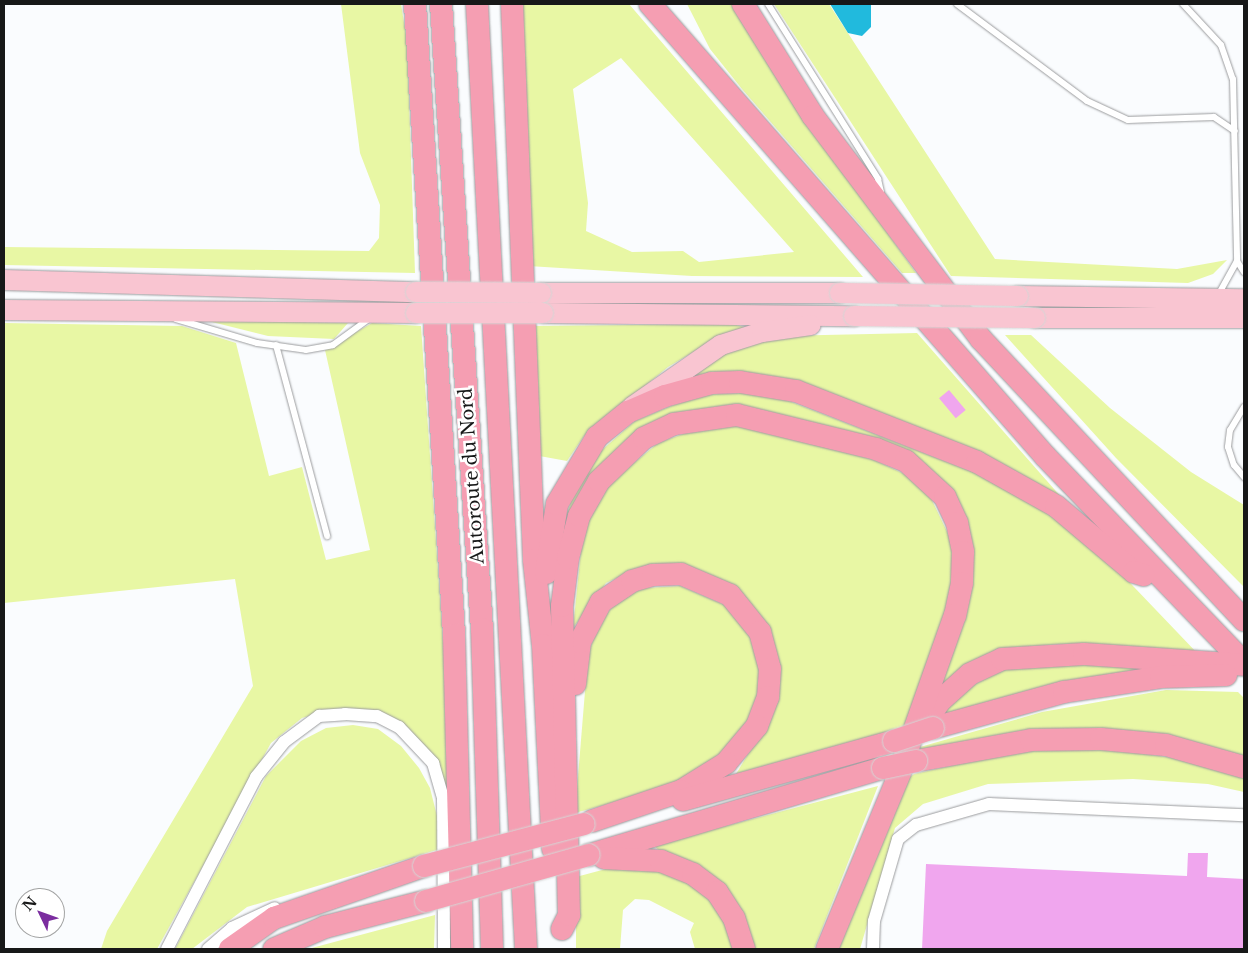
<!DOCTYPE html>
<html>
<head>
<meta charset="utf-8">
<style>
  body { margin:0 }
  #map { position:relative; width:1248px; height:953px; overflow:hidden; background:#fafcfe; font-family:"Libre Baskerville",serif }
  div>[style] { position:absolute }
  .green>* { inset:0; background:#e8f7a4 }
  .water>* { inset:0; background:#21badd }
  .building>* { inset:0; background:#f0a6ee; transform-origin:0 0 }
  .roads { filter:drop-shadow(0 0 1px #9b9c9e) drop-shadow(0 0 1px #9b9c9e) }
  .service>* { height:6px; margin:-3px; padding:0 3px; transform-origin:3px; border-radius:3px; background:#fff }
  .minor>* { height:12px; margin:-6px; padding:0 6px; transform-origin:6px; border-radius:6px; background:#fff }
  .primary>* { height:20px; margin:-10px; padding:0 10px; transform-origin:10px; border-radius:10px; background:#f9c5d1 }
  .motorway>* { height:22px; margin:-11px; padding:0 11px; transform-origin:11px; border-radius:11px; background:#f59eb2 }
  .bridges { filter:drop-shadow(0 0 1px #d5d5d5) drop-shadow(0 0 1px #d5d5d5) }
  .primary-bridge>* { height:20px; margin:-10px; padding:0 10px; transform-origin:10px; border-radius:10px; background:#f9c5d1 }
  .motorway-bridge>* { height:22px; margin:-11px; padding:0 11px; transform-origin:11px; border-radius:11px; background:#f59eb2 }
  span { translate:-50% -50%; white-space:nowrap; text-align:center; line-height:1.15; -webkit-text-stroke:5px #fff; paint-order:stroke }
  .street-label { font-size:18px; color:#171818 }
  .frame { position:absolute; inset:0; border:5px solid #171818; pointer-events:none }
  .north { position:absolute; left:15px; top:888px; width:50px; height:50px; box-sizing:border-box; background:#fff; border:1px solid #a2a3a3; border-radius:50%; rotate:312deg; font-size:14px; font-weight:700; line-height:20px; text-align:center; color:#171818 }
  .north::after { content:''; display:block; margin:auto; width:18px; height:22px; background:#7b2d9f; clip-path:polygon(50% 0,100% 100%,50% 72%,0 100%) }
</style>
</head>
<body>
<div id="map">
  <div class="green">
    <i style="clip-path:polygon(341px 4px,401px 4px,407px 41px,415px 273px,4px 265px,4px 247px,369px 251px,379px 238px,380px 205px,360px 153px)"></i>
    <i style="clip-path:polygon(evenodd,522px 4px,629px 4px,863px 277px,692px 276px,528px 266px,522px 4px,621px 58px,794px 252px,699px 262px,683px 251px,632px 252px,586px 231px,588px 203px,573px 89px,621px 58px)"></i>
    <i style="clip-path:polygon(687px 4px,733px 4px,795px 104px,916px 273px,902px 273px,742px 89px,710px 49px)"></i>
    <i style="clip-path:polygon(774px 4px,829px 4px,995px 259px,1177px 269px,1227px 260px,1213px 274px,1188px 283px,951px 276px)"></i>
    <i style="clip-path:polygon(204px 320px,348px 323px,334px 339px,268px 336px)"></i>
    <i style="clip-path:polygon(4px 323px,182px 326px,236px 343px,269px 476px,302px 467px,326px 560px,370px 550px,325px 350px,372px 323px,421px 326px,452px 772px,449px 798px,405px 727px,334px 709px,302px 718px,271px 743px,157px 949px,101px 949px,107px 931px,253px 686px,235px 579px,4px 603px)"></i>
    <i style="clip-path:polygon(733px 324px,748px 328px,717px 338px,668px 367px,584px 436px,567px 461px,534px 455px,530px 326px)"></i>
    <i style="clip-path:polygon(917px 333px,1069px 506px,847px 404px,679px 378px,710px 356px,778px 336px)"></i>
    <i style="clip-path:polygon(1005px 335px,1031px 335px,1110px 408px,1191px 472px,1244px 505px,1244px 587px,1116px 458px)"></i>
    <i style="clip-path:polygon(741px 393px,781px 398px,991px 479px,1030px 500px,1112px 564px,1199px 655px,1060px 644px,1016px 648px,927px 705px,971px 574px,934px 474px,829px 429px,664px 422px,562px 530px,574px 492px,602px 450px,635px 421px,698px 395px)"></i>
    <i style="clip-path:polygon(738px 424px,874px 460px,911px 477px,928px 492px,954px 546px,953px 594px,905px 727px,736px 774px,768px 721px,762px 619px,638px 568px,606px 583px,573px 628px,583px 531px,610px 483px,658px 443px,697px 429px)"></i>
    <i style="clip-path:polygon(680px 586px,727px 606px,748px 631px,760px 658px,758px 705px,727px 749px,674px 786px,575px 813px,588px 655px,599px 623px,620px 598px,645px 588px)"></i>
    <i style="clip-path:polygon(1018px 662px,1166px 667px,936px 720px,956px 694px)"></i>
    <i style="clip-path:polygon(1166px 690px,1238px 692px,1244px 698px,1244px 760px,1185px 743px,919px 753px,920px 747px,1042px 712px)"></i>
    <i style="clip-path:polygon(353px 725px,378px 729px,401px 746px,419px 768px,430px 788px,437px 816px,437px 850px,247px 907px,192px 949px,175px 949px,266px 776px,301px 741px,326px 728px)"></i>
    <i style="clip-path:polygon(1101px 748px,1188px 760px,1244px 776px,1244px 792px,1208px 784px,1133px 779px,988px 784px,923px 804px,895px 828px,860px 949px,837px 949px,907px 779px,914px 774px,1027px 749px)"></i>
    <i style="clip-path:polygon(878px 786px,814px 949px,747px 949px,740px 924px,653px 845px)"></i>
    <i style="clip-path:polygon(617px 866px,679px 874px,722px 911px,733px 949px,695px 949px,690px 932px,694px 923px,649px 900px,635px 899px,623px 910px,620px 949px,576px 949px,576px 877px)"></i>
    <i style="clip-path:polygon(435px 915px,434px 949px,307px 949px,308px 949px)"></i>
  </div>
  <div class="water">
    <i style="clip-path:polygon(830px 4px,871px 4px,871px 27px,862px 36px,848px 33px)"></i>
  </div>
  <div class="building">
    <i style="left:949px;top:390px;width:26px;height:13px;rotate:50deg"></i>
    <i style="clip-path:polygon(1188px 853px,1208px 853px,1207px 877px,1244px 879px,1244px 949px,922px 949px,926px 864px,1187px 876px)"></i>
  </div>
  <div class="roads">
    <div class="service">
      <i style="left:768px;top:4px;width:207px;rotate:57.8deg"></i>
      <i style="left:878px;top:179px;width:13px;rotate:77deg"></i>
      <i style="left:957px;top:4px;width:162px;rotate:36.7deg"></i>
      <i style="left:1087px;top:101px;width:45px;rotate:24.9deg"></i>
      <i style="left:1128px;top:120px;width:86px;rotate:-2deg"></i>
      <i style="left:1214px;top:117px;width:25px;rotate:34deg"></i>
      <i style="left:1183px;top:4px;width:56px;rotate:47.2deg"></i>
      <i style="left:1221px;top:45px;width:36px;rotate:71deg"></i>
      <i style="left:1233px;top:79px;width:182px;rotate:88.7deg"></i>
      <i style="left:1237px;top:261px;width:39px;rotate:119deg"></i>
      <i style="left:1237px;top:261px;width:13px;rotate:58deg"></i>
      <i style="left:176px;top:319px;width:84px;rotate:16.5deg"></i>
      <i style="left:257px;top:343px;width:49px;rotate:8.1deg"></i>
      <i style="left:306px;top:350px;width:27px;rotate:-10deg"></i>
      <i style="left:333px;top:345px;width:46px;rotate:-36.1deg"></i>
      <i style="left:276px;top:345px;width:198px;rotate:75deg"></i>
      <i style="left:1244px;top:407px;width:27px;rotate:121deg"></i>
      <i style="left:1230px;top:430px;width:17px;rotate:97deg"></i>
      <i style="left:1228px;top:447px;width:19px;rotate:72deg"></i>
      <i style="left:1234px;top:465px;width:16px;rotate:50deg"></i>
    </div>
    <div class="minor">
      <i style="left:167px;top:949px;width:194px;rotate:-62.6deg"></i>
      <i style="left:256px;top:777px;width:45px;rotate:-51.3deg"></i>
      <i style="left:284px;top:742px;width:44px;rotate:-36.6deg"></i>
      <i style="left:319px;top:716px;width:26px;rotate:-4deg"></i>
      <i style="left:345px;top:714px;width:32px;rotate:4deg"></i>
      <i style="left:377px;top:716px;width:25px;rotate:27deg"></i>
      <i style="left:399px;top:727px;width:50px;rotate:46.6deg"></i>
      <i style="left:433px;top:763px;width:36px;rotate:74deg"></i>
      <i style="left:443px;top:798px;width:151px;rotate:89.6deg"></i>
      <i style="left:208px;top:949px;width:32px;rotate:-41deg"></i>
      <i style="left:232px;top:928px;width:47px;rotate:-24.9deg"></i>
      <i style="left:873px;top:949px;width:28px;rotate:-88deg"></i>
      <i style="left:874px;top:921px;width:85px;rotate:-73.7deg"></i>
      <i style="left:898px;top:839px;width:23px;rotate:-38deg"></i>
      <i style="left:916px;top:825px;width:76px;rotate:-16deg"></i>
      <i style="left:989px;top:804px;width:255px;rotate:2.5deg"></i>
    </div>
    <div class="primary">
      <i style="left:4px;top:280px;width:412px;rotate:1.7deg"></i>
      <i style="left:541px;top:293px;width:299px"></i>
      <i style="left:1018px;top:296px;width:226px;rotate:0.8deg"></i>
      <i style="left:4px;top:310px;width:412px;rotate:0.4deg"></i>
      <i style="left:543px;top:313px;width:311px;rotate:0.6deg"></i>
      <i style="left:1035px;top:318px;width:209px"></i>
      <i style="left:632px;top:407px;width:108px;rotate:-34.9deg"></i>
      <i style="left:721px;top:345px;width:43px;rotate:-17.6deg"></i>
      <i style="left:762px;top:332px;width:49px;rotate:-8.1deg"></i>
    </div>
    <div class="motorway">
      <i style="left:415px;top:4px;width:632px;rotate:86.46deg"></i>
      <i style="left:454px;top:635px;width:314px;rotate:88.5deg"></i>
      <i style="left:441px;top:4px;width:626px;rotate:86.25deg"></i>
      <i style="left:482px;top:629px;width:320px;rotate:88.2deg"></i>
      <i style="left:477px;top:4px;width:946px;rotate:87.03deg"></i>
      <i style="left:512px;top:4px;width:556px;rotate:87.73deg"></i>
      <i style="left:534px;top:560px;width:85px;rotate:84deg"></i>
      <i style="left:543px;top:645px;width:204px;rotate:87.2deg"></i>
      <i style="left:650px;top:4px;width:600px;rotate:48.85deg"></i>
      <i style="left:1045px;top:456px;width:287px;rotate:46.1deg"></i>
      <i style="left:743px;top:4px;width:132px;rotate:58deg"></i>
      <i style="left:813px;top:116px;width:279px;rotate:53deg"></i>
      <i style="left:981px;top:339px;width:385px;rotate:46.9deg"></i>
      <i style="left:546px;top:573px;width:70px;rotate:-80.9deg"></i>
      <i style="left:557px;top:504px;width:78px;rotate:-59.2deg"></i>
      <i style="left:597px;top:437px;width:40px;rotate:-39deg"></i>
      <i style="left:628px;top:412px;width:40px;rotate:-23.4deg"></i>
      <i style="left:665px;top:396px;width:49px;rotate:-15.5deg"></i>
      <i style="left:712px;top:383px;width:28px;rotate:-2deg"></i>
      <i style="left:740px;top:382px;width:57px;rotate:9.1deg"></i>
      <i style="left:796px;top:391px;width:194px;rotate:21.4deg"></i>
      <i style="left:977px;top:462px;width:90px;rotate:29.1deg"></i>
      <i style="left:1056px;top:506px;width:102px;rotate:40.2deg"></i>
      <i style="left:1134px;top:572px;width:10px;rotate:17deg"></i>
      <i style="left:575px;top:684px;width:42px;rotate:-83.2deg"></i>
      <i style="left:580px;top:642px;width:45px;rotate:-62.3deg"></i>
      <i style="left:601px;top:602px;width:37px;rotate:-34deg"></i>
      <i style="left:632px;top:581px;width:22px;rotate:-16deg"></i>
      <i style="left:653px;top:575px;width:28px;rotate:-2deg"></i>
      <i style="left:681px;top:574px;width:53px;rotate:23.2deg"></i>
      <i style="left:730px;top:595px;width:48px;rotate:51deg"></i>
      <i style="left:760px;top:632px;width:38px;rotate:75deg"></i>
      <i style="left:770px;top:669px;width:28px;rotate:94deg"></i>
      <i style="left:768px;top:697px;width:31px;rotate:111deg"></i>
      <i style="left:757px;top:726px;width:48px;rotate:130deg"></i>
      <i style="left:726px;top:763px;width:53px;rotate:148.1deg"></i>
      <i style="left:681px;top:791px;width:94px;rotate:161.4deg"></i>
      <i style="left:924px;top:724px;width:28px;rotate:-55deg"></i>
      <i style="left:940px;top:701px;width:40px;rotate:-42deg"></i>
      <i style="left:970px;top:674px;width:35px;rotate:-25deg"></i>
      <i style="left:1002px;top:659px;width:82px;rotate:-3.5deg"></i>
      <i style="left:1084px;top:654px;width:160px;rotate:3.9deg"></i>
      <i style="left:933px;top:728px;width:136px;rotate:-15.4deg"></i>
      <i style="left:1064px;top:692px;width:98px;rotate:-8.8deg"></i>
      <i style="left:1161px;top:677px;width:65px;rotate:-1.8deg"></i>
      <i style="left:916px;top:761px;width:117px;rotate:-10.3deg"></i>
      <i style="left:1031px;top:740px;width:70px;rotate:-0.8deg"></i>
      <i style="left:1101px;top:739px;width:65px;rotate:5.3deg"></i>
      <i style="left:1166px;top:745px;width:81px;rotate:15.8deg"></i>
      <i style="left:683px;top:800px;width:219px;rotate:-15.6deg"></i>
      <i style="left:589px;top:855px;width:307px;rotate:-16.5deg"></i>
      <i style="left:604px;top:858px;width:57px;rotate:3deg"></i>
      <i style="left:661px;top:861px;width:35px;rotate:22deg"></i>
      <i style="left:693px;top:874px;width:30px;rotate:37deg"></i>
      <i style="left:717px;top:892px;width:31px;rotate:57deg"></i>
      <i style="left:734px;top:918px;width:33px;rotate:72deg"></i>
      <i style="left:562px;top:929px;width:16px;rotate:-63deg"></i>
      <i style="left:569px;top:915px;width:309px;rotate:-91.3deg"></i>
      <i style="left:562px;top:606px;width:48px;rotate:-82.9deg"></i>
      <i style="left:568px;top:558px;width:43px;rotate:-75.3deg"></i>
      <i style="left:579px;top:516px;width:40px;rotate:-60.3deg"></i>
      <i style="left:599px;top:481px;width:62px;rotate:-43.7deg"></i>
      <i style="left:644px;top:438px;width:33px;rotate:-25deg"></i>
      <i style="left:674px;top:424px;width:64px;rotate:-8.1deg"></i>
      <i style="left:737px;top:415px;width:143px;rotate:13.7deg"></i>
      <i style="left:876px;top:449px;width:32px;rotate:22deg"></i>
      <i style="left:906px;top:461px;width:53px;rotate:42.7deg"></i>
      <i style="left:945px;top:497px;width:29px;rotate:65deg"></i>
      <i style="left:957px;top:523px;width:30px;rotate:78deg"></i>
      <i style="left:963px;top:552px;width:31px;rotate:92deg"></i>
      <i style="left:962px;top:583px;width:33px;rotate:102deg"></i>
      <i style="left:955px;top:615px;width:177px;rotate:109.5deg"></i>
      <i style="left:230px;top:949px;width:54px;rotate:-35.2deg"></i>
      <i style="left:274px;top:918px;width:159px;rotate:-19.1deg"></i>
      <i style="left:274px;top:949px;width:56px;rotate:-23.3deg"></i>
      <i style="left:325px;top:927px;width:104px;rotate:-14.4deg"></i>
      <i style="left:827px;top:949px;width:196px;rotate:-67.5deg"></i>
    </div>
  </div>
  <div class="bridges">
    <div class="primary-bridge">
      <i style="left:416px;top:292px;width:125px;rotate:0.5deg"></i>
      <i style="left:840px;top:293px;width:178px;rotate:1deg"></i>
      <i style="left:416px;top:313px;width:127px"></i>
      <i style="left:854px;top:316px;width:181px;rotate:0.6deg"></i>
    </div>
    <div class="motorway-bridge">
      <i style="left:894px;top:741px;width:41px;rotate:-18.4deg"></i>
      <i style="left:883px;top:768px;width:34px;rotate:-12deg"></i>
      <i style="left:424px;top:866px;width:165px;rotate:-14.7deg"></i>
      <i style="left:426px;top:901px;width:169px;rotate:-15.8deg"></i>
    </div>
  </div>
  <div class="street-label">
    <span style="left:472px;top:476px;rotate:-94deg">Autoroute du Nord</span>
  </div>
  <div class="frame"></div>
  <div class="north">N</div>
</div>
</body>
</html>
